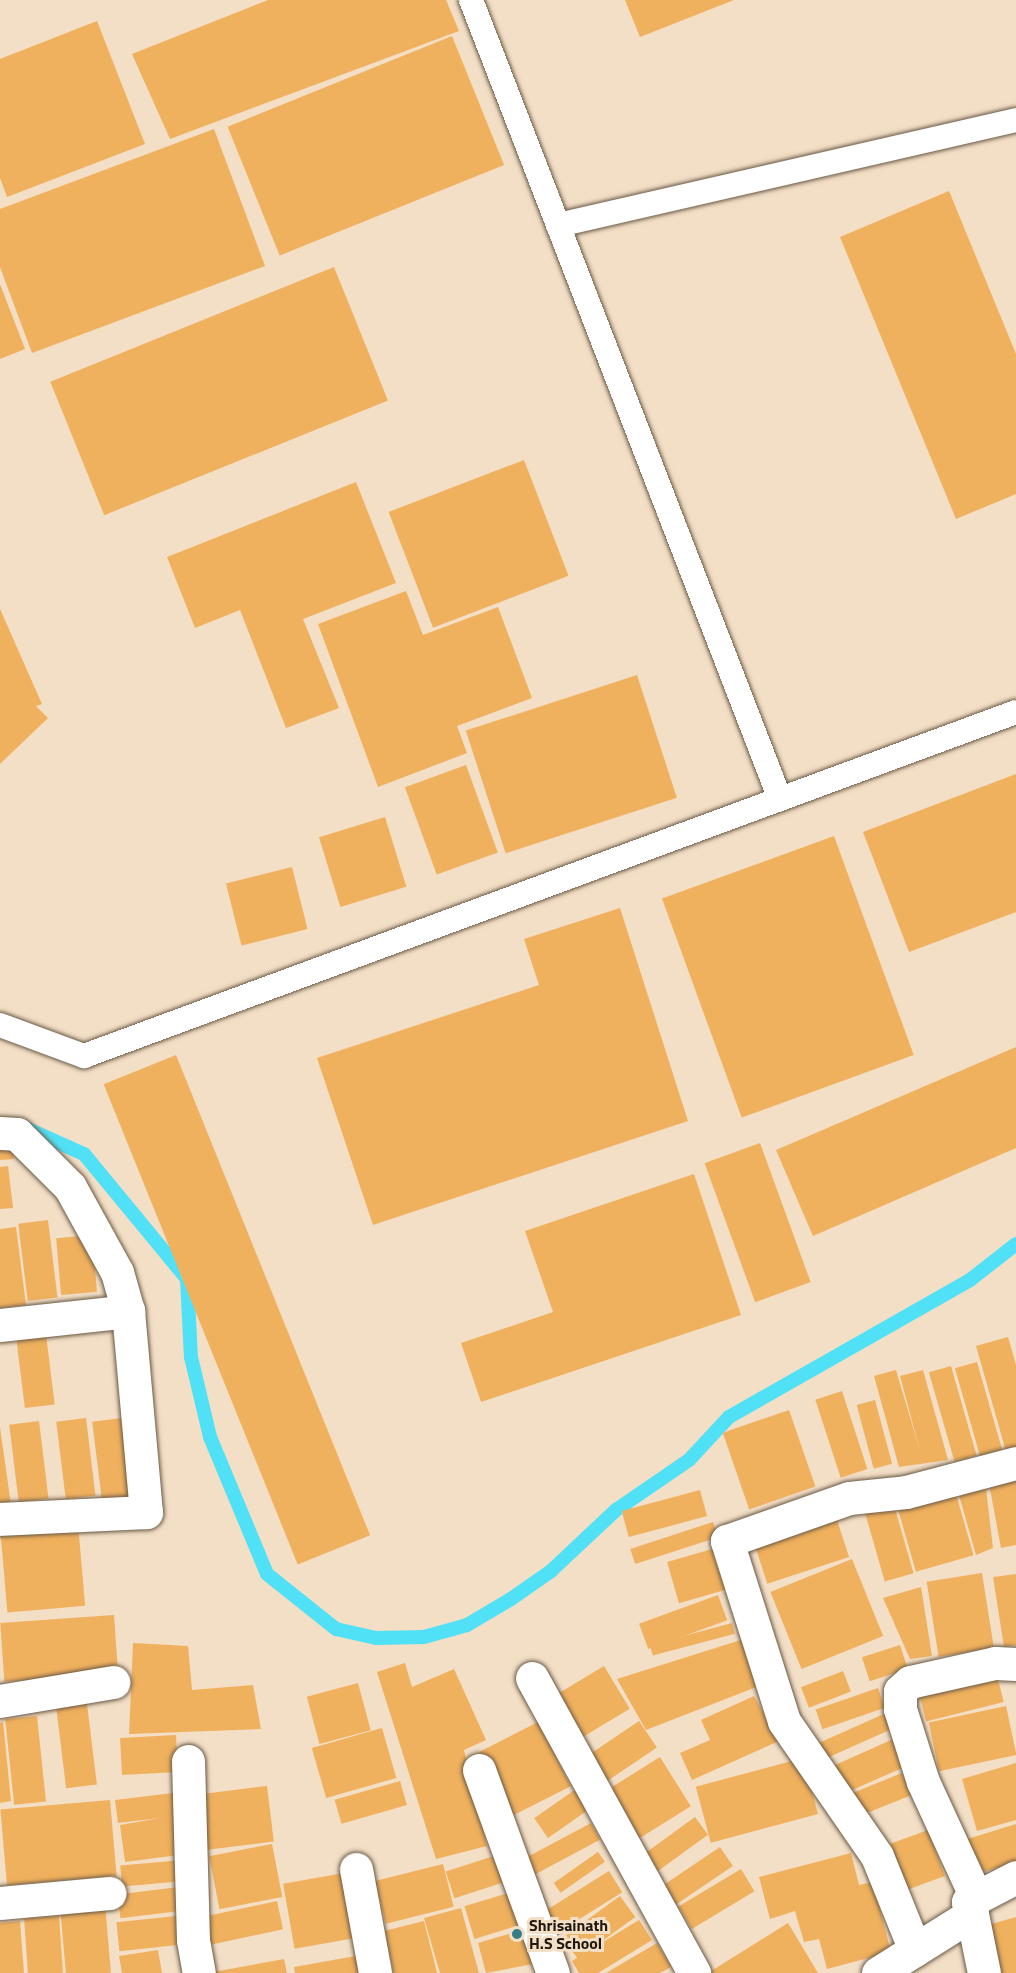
<!DOCTYPE html>
<html>
<head>
<meta charset="utf-8">
<style>
  body { margin:0 }
  #map { position:relative; width:1016px; height:1973px; overflow:hidden; background:#f3dec6; font-family:"Titillium Web",sans-serif }
  div>[style] { position:absolute }
  .stream>* { height:14px; margin:-7px; padding:0 7px; transform-origin:7px; border-radius:7px; background:#50e1f6 }
  .building>* { inset:0; background:#f0b15e; transform-origin:0 0 }
  .roads { filter:drop-shadow(0 0 2px #6a5944) drop-shadow(0 0 2px #6a5944) }
  .service>* { height:24px; margin:-12px; padding:0 12px; transform-origin:12px; border-radius:12px; background:#fff }
  .minor>* { height:33px; margin:-16.5px; padding:0 16.5px; transform-origin:16.5px; border-radius:16.5px; background:#fff }
  .dots>* { width:16px; height:16px; translate:-50% -50%; box-sizing:border-box; border:3px solid #f3dec6; border-radius:50% }
  span { translate:-50% -50%; white-space:nowrap; text-align:center; line-height:1.15; -webkit-text-stroke:6px #f3dec6; paint-order:stroke }
  .poi-label { font-size:16px; color:#1f180f; font-weight:700 }
  .left { translate:0 -50%; text-align:left }
</style>
</head>
<body>
<div id="map">
  <div class="stream">
    <i style="left:21px;top:1126px;width:69px;rotate:24deg"></i>
    <i style="left:84px;top:1154px;width:162px;rotate:50.5deg"></i>
    <i style="left:187px;top:1279px;width:78px;rotate:87.1deg"></i>
    <i style="left:191px;top:1357px;width:82px;rotate:76.6deg"></i>
    <i style="left:210px;top:1437px;width:148px;rotate:67.4deg"></i>
    <i style="left:267px;top:1574px;width:88px;rotate:38.6deg"></i>
    <i style="left:336px;top:1629px;width:41px;rotate:12.7deg"></i>
    <i style="left:376px;top:1638px;width:48px;rotate:-1.2deg"></i>
    <i style="left:424px;top:1637px;width:45px;rotate:-15.6deg"></i>
    <i style="left:467px;top:1625px;width:51px;rotate:-30.6deg"></i>
    <i style="left:511px;top:1599px;width:49px;rotate:-35deg"></i>
    <i style="left:551px;top:1571px;width:89px;rotate:-43.2deg"></i>
    <i style="left:616px;top:1510px;width:88px;rotate:-34.4deg"></i>
    <i style="left:689px;top:1460px;width:59px;rotate:-47.1deg"></i>
    <i style="left:729px;top:1417px;width:277px;rotate:-29.6deg"></i>
    <i style="left:970px;top:1280px;width:58px;rotate:-38deg"></i>
  </div>
  <div class="building">
    <i style="clip-path:polygon(268px 0,446px 0,459px 31px,170px 139px,132px 54px)"></i>
    <i style="clip-path:polygon(625px 0,734px 0,640px 37px)"></i>
    <i style="clip-path:polygon(97px 21px,145px 144px,7px 197px,0 178px,0 59px)"></i>
    <i style="left:452px;top:36px;width:139px;height:242px;rotate:68deg"></i>
    <i style="clip-path:polygon(214px 129px,265px 266px,32px 353px,0 267px,0 209px)"></i>
    <i style="clip-path:polygon(949px 191px,1016px 354px,1016px 494px,956px 519px,840px 237px)"></i>
    <i style="left:334px;top:267px;width:144px;height:306px;rotate:68deg"></i>
    <i style="clip-path:polygon(0 284px,25px 349px,0 359px)"></i>
    <i style="left:524px;top:460px;width:124px;height:145px;rotate:69deg"></i>
    <i style="clip-path:polygon(356px 482px,396px 583px,303px 619px,339px 708px,286px 728px,240px 610px,195px 628px,167px 557px)"></i>
    <i style="clip-path:polygon(406px 591px,423px 635px,498px 607px,532px 698px,457px 726px,467px 753px,378px 787px,318px 624px)"></i>
    <i style="clip-path:polygon(0 609px,42px 704px,36px 706px,48px 718px,0 764px)"></i>
    <i style="left:637px;top:675px;width:129px;height:180px;rotate:72deg"></i>
    <i style="left:466px;top:765px;width:93px;height:65px;rotate:70deg"></i>
    <i style="clip-path:polygon(1016px 774px,1016px 912px,909px 952px,863px 832px)"></i>
    <i style="left:385px;top:817px;width:73px;height:69px;rotate:73deg"></i>
    <i style="left:834px;top:836px;width:233px;height:183px;rotate:70deg"></i>
    <i style="left:292px;top:867px;width:64px;height:68px;rotate:76deg"></i>
    <i style="clip-path:polygon(620px 908px,688px 1121px,373px 1225px,317px 1058px,539px 985px,524px 939px)"></i>
    <i style="clip-path:polygon(1016px 1047px,1016px 1148px,813px 1236px,776px 1150px)"></i>
    <i style="left:176px;top:1055px;width:518px;height:78px;rotate:68deg"></i>
    <i style="clip-path:polygon(12px 1140px,14px 1159px,0 1160px,0 1141px)"></i>
    <i style="left:760px;top:1143px;width:148px;height:59px;rotate:70deg"></i>
    <i style="clip-path:polygon(8px 1166px,13px 1208px,0 1209px,0 1167px)"></i>
    <i style="clip-path:polygon(694px 1174px,741px 1315px,481px 1402px,461px 1343px,553px 1312px,525px 1231px)"></i>
    <i style="left:48px;top:1220px;width:78px;height:30px;rotate:83deg"></i>
    <i style="clip-path:polygon(16px 1227px,26px 1305px,0 1308px,0 1229px)"></i>
    <i style="left:92px;top:1235px;width:57px;height:36px;rotate:85deg"></i>
    <i style="left:45px;top:1326px;width:79px;height:30px;rotate:83deg"></i>
    <i style="clip-path:polygon(1008px 1337px,1016px 1365px,1016px 1453px,1007px 1455px,976px 1346px)"></i>
    <i style="left:977px;top:1362px;width:95px;height:23px;rotate:74deg"></i>
    <i style="left:951px;top:1366px;width:93px;height:23px;rotate:74deg"></i>
    <i style="clip-path:polygon(896px 1370px,920px 1451px,900px 1376px,923px 1370px,948px 1460px,899px 1467px,874px 1376px)"></i>
    <i style="left:842px;top:1391px;width:82px;height:28px;rotate:72deg"></i>
    <i style="left:875px;top:1400px;width:66px;height:19px;rotate:75deg"></i>
    <i style="left:789px;top:1410px;width:81px;height:70px;rotate:71deg"></i>
    <i style="left:86px;top:1418px;width:78px;height:30px;rotate:83deg"></i>
    <i style="left:122px;top:1418px;width:79px;height:30px;rotate:83deg"></i>
    <i style="left:39px;top:1421px;width:78px;height:30px;rotate:83deg"></i>
    <i style="clip-path:polygon(0 1427px,11px 1505px,0 1506px)"></i>
    <i style="clip-path:polygon(1016px 1473px,1016px 1545px,1001px 1548px,988px 1478px)"></i>
    <i style="clip-path:polygon(985px 1480px,993px 1548px,976px 1555px,957px 1488px)"></i>
    <i style="left:954px;top:1487px;width:71px;height:60px;rotate:74deg"></i>
    <i style="left:700px;top:1490px;width:27px;height:81px;rotate:75deg"></i>
    <i style="left:894px;top:1505px;width:71px;height:30px;rotate:74deg"></i>
    <i style="left:837px;top:1520px;width:39px;height:86px;rotate:72deg"></i>
    <i style="left:713px;top:1522px;width:16px;height:87px;rotate:72deg"></i>
    <i style="left:78px;top:1524px;width:82px;height:78px;rotate:85deg"></i>
    <i style="left:719px;top:1547px;width:43px;height:54px;rotate:74deg"></i>
    <i style="left:852px;top:1559px;width:83px;height:88px;rotate:68deg"></i>
    <i style="left:982px;top:1573px;width:76px;height:56px;rotate:81deg"></i>
    <i style="clip-path:polygon(1016px 1574px,1016px 1645px,1004px 1647px,993px 1577px)"></i>
    <i style="clip-path:polygon(921px 1587px,932px 1656px,910px 1659px,883px 1598px)"></i>
    <i style="left:718px;top:1595px;width:27px;height:84px;rotate:70deg"></i>
    <i style="left:114px;top:1615px;width:59px;height:114px;rotate:86deg"></i>
    <i style="left:732px;top:1623px;width:11px;height:85px;rotate:75deg"></i>
    <i style="clip-path:polygon(744px 1639px,759px 1686px,646px 1730px,617px 1679px)"></i>
    <i style="clip-path:polygon(133px 1643px,188px 1646px,192px 1690px,253px 1685px,261px 1729px,129px 1734px)"></i>
    <i style="left:900px;top:1645px;width:25px;height:40px;rotate:72deg"></i>
    <i style="clip-path:polygon(405px 1663px,412px 1687px,454px 1669px,486px 1740px,464px 1750px,487px 1846px,436px 1859px,377px 1672px)"></i>
    <i style="left:604px;top:1666px;width:50px;height:61px;rotate:59deg"></i>
    <i style="left:843px;top:1671px;width:22px;height:45px;rotate:69deg"></i>
    <i style="left:996px;top:1671px;width:32px;height:80px;rotate:76deg"></i>
    <i style="left:358px;top:1683px;width:49px;height:53px;rotate:75deg"></i>
    <i style="left:878px;top:1688px;width:21px;height:66px;rotate:71deg"></i>
    <i style="clip-path:polygon(754px 1696px,779px 1741px,692px 1780px,680px 1753px,710px 1740px,701px 1720px)"></i>
    <i style="left:87px;top:1704px;width:81px;height:31px;rotate:83deg"></i>
    <i style="left:1006px;top:1706px;width:50px;height:79px;rotate:78deg"></i>
    <i style="left:886px;top:1713px;width:17px;height:73px;rotate:66deg"></i>
    <i style="left:37px;top:1716px;width:86px;height:32px;rotate:84deg"></i>
    <i style="left:639px;top:1721px;width:32px;height:66px;rotate:56deg"></i>
    <i style="clip-path:polygon(3px 1722px,11px 1801px,0 1803px,0 1723px)"></i>
    <i style="left:538px;top:1722px;width:72px;height:66px;rotate:63deg"></i>
    <i style="left:382px;top:1728px;width:52px;height:73px;rotate:74deg"></i>
    <i style="left:176px;top:1735px;width:37px;height:56px;rotate:87deg"></i>
    <i style="left:900px;top:1736px;width:30px;height:79px;rotate:66deg"></i>
    <i style="left:660px;top:1757px;width:58px;height:66px;rotate:58deg"></i>
    <i style="left:803px;top:1758px;width:58px;height:111px;rotate:75deg"></i>
    <i style="clip-path:polygon(1016px 1763px,1016px 1820px,977px 1831px,962px 1779px)"></i>
    <i style="left:902px;top:1773px;width:24px;height:56px;rotate:68deg"></i>
    <i style="left:400px;top:1781px;width:25px;height:68px;rotate:74deg"></i>
    <i style="left:267px;top:1786px;width:56px;height:67px;rotate:83deg"></i>
    <i style="left:576px;top:1789px;width:24px;height:51px;rotate:55deg"></i>
    <i style="clip-path:polygon(173px 1793px,179px 1855px,125px 1862px,120px 1825px,160px 1818px,118px 1823px,115px 1800px)"></i>
    <i style="left:110px;top:1800px;width:76px;height:110px;rotate:85deg"></i>
    <i style="left:695px;top:1817px;width:22px;height:72px;rotate:54deg"></i>
    <i style="left:591px;top:1823px;width:19px;height:77px;rotate:62deg"></i>
    <i style="clip-path:polygon(1016px 1824px,1016px 1862px,972px 1875px,961px 1841px)"></i>
    <i style="left:928px;top:1830px;width:49px;height:40px;rotate:70deg"></i>
    <i style="left:272px;top:1844px;width:54px;height:64px;rotate:79deg"></i>
    <i style="left:720px;top:1847px;width:23px;height:69px;rotate:56deg"></i>
    <i style="left:598px;top:1852px;width:12px;height:54px;rotate:55deg"></i>
    <i style="clip-path:polygon(851px 1853px,859px 1885px,873px 1882px,891px 1952px,827px 1969px,819px 1939px,804px 1942px,795px 1911px,770px 1919px,759px 1877px)"></i>
    <i style="left:500px;top:1854px;width:28px;height:57px;rotate:72deg"></i>
    <i style="left:183px;top:1860px;width:21px;height:63px;rotate:85deg"></i>
    <i style="left:443px;top:1864px;width:44px;height:70px;rotate:76deg"></i>
    <i style="left:741px;top:1869px;width:26px;height:73px;rotate:59deg"></i>
    <i style="left:355px;top:1871px;width:66px;height:73px;rotate:80deg"></i>
    <i style="left:609px;top:1871px;width:25px;height:74px;rotate:58deg"></i>
    <i style="left:187px;top:1886px;width:24px;height:70px;rotate:83deg"></i>
    <i style="left:518px;top:1890px;width:34px;height:56px;rotate:73deg"></i>
    <i style="left:620px;top:1896px;width:26px;height:71px;rotate:54deg"></i>
    <i style="left:277px;top:1901px;width:29px;height:74px;rotate:78deg"></i>
    <i style="left:105px;top:1904px;width:69px;height:45px;rotate:85deg"></i>
    <i style="clip-path:polygon(461px 1908px,479px 1973px,440px 1973px,424px 1918px)"></i>
    <i style="left:186px;top:1915px;width:29px;height:70px;rotate:84deg"></i>
    <i style="left:59px;top:1916px;width:57px;height:35px;rotate:86deg"></i>
    <i style="clip-path:polygon(1016px 1917px,1016px 1973px,1001px 1973px,988px 1925px)"></i>
    <i style="clip-path:polygon(639px 1920px,652px 1940px,598px 1973px,579px 1973px,572px 1961px)"></i>
    <i style="clip-path:polygon(20px 1921px,24px 1973px,0 1973px,0 1923px)"></i>
    <i style="clip-path:polygon(424px 1921px,437px 1973px,394px 1973px,384px 1931px)"></i>
    <i style="clip-path:polygon(788px 1923px,818px 1973px,708px 1973px)"></i>
    <i style="clip-path:polygon(529px 1928px,538px 1963px,486px 1973px,478px 1943px)"></i>
    <i style="clip-path:polygon(657px 1943px,671px 1967px,660px 1973px,606px 1973px)"></i>
    <i style="clip-path:polygon(158px 1950px,162px 1973px,122px 1973px,119px 1956px)"></i>
    <i style="clip-path:polygon(367px 1954px,371px 1973px,295px 1973px,294px 1967px)"></i>
    <i style="clip-path:polygon(284px 1959px,287px 1973px,213px 1973px,213px 1972px)"></i>
  </div>
  <div class="roads">
    <div class="service">
      <i style="left:471px;top:0;width:857px;rotate:68.86deg"></i>
      <i style="left:558px;top:225px;width:470px;rotate:-12.9deg"></i>
      <i style="left:0;top:1025px;width:90px;rotate:20.3deg"></i>
      <i style="left:84px;top:1056px;width:993px;rotate:-20.26deg"></i>
    </div>
    <div class="minor">
      <i style="left:0;top:1133px;width:17px;rotate:3deg"></i>
      <i style="left:17px;top:1134px;width:75px;rotate:45deg"></i>
      <i style="left:70px;top:1187px;width:97px;rotate:61.1deg"></i>
      <i style="left:117px;top:1272px;width:41px;rotate:74.2deg"></i>
      <i style="left:128px;top:1311px;width:202px;rotate:84.9deg"></i>
      <i style="left:146px;top:1512px;width:146px;rotate:177.3deg"></i>
      <i style="left:0;top:1325px;width:129px;rotate:-6.2deg"></i>
      <i style="left:532px;top:1678px;width:337px;rotate:61.2deg"></i>
      <i style="left:0;top:1701px;width:115px;rotate:-9.5deg"></i>
      <i style="left:188px;top:1761px;width:179px;rotate:88.4deg"></i>
      <i style="left:193px;top:1940px;width:34px;rotate:80deg"></i>
      <i style="left:479px;top:1770px;width:216px;rotate:70deg"></i>
      <i style="left:356px;top:1869px;width:106px;rotate:79.6deg"></i>
      <i style="left:976px;top:1897px;width:127px;rotate:-114.7deg"></i>
      <i style="left:923px;top:1782px;width:77px;rotate:-107.5deg"></i>
      <i style="left:900px;top:1709px;width:18px;rotate:-90deg"></i>
      <i style="left:900px;top:1691px;width:13px;rotate:-42deg"></i>
      <i style="left:910px;top:1682px;width:87px;rotate:-12.6deg"></i>
      <i style="left:995px;top:1663px;width:21px;rotate:3deg"></i>
      <i style="left:0;top:1903px;width:110px;rotate:-5.2deg"></i>
      <i style="left:972px;top:1914px;width:13px;rotate:-108deg"></i>
      <i style="left:968px;top:1902px;width:54px;rotate:-27.5deg"></i>
      <i style="left:915px;top:1950px;width:101px;rotate:-112deg"></i>
      <i style="left:877px;top:1856px;width:164px;rotate:-124.6deg"></i>
      <i style="left:784px;top:1721px;width:189px;rotate:-107.6deg"></i>
      <i style="left:727px;top:1541px;width:129px;rotate:-19.4deg"></i>
      <i style="left:849px;top:1498px;width:57px;rotate:-6deg"></i>
      <i style="left:906px;top:1492px;width:114px;rotate:-14.8deg"></i>
      <i style="left:878px;top:1973px;width:111px;rotate:-32.1deg"></i>
      <i style="left:972px;top:1914px;width:60px;rotate:78.5deg"></i>
    </div>
  </div>
  <div class="dots">
    <i style="left:517px;top:1934px;background:#367d88"></i>
  </div>
  <div class="poi-label">
    <span class="left" style="left:529px;top:1934px">Shrisainath<br>H.S School</span>
  </div>
</div>
</body>
</html>
